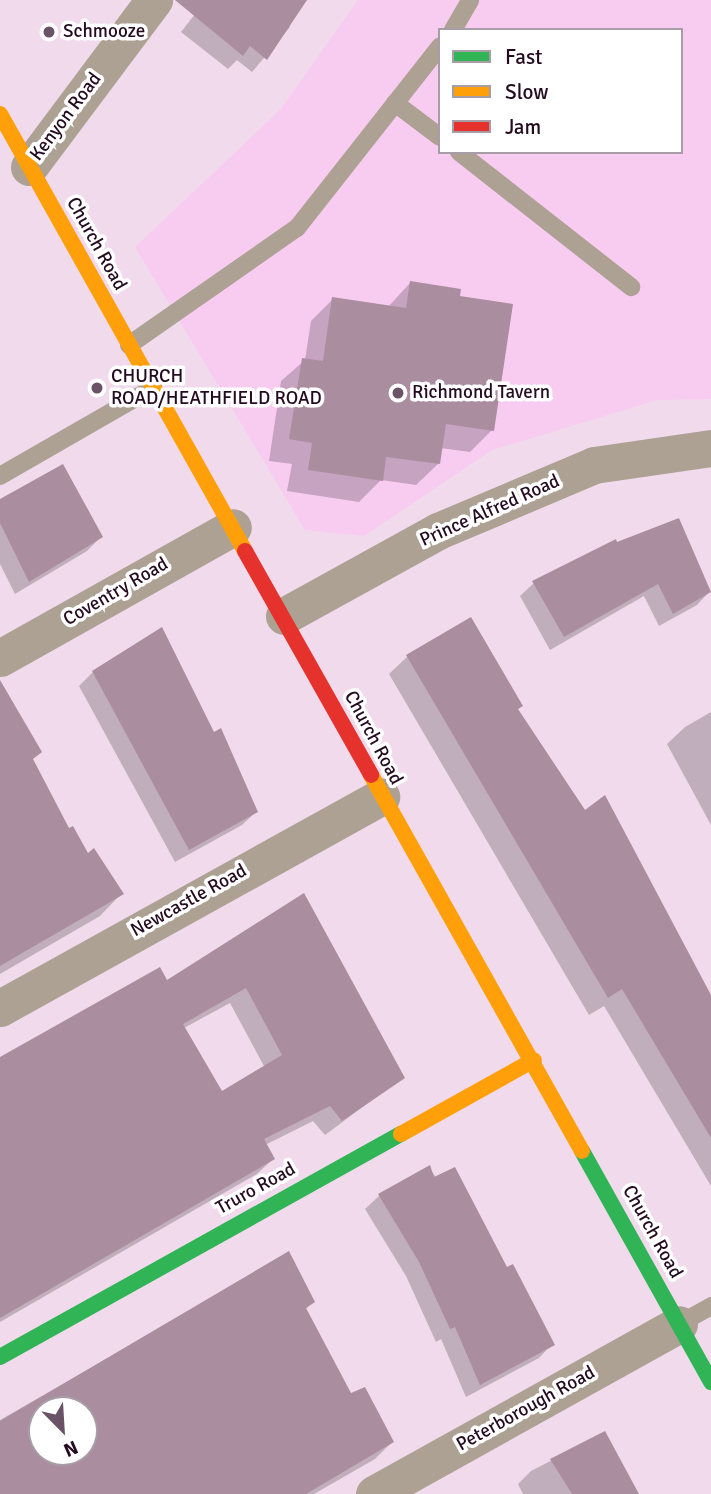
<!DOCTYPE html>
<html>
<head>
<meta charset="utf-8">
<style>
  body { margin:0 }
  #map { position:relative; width:711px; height:1494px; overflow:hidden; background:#f0daec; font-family:Signika,sans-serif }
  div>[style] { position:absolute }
  .built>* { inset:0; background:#f8ccf0 }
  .shadow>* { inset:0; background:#0003 }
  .building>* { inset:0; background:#ab8da0 }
  .lane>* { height:18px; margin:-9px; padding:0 9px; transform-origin:9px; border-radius:9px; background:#ada194 }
  .street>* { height:37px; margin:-18.5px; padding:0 18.5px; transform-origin:18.5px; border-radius:18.5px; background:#ada194 }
  .fast>* { height:16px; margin:-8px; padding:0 8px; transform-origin:8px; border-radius:8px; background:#30b455 }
  .slow>* { height:16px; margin:-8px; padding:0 8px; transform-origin:8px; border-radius:8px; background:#ff9f0a }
  .jam>* { height:16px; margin:-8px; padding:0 8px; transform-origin:8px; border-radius:8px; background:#e5322d }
  .dots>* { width:19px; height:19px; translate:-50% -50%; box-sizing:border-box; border:4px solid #fff; border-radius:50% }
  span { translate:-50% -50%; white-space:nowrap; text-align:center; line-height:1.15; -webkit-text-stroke:7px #fff; paint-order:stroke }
  .poi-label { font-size:19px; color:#240b20 }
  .left { translate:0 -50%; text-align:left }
  .street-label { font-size:19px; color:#240b20 }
  .legend { position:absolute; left:438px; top:28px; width:245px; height:126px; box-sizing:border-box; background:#fff; border:2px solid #a79da6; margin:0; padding:9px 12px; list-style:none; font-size:21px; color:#240b20 }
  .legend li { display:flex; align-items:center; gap:14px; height:35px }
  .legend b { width:35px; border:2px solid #a79da6 }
  .north { position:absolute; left:28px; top:1396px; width:70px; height:70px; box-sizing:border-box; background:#fff; border:2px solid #a79da6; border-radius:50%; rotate:156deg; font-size:19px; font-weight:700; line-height:28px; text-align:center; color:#240b20 }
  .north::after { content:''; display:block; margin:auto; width:24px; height:32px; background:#6b5367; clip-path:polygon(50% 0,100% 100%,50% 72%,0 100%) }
</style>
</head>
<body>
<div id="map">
  <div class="built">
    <i style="clip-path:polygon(evenodd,358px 0,711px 0,711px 399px,657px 400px,492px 450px,364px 536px,305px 530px,135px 247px,280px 110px,358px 0,440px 30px,681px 30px,681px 152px,440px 152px,440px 30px)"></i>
  </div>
  <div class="shadow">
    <i style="clip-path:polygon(206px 0,305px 0,286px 24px,290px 27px,252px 72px,237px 60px,228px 69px,181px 32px)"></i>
    <i style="clip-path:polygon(410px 283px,458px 297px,492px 430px,470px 452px,440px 448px,438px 464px,416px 485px,381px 480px,359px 502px,287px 491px,292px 464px,269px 461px,281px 381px,305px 360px,311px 321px,333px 299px,388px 307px)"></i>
    <i style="clip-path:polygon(0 501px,101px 537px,87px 551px,15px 594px,0 564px)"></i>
    <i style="clip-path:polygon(615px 541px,710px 591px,697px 605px,659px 626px,644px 596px,550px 650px,520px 596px,534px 583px)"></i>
    <i style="clip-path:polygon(471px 619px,517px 709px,711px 998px,711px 1186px,604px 1006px,589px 1015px,389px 674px,407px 657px)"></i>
    <i style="clip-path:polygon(93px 672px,213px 735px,256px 812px,242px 825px,175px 862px,79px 686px)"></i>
    <i style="clip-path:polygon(711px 712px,711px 825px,667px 744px,685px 727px)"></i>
    <i style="clip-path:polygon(0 717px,31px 760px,68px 831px,121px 894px,100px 916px,0 974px)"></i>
    <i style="clip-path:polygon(evenodd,304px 896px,403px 1077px,325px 1135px,313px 1121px,265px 1145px,273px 1159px,257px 1174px,0 1322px,0 1060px,167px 982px,304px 896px,230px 1003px,265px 1068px,221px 1094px,184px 1028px,230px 1003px)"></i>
    <i style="clip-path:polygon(429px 1168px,506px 1269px,552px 1344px,539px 1358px,466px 1397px,441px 1339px,436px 1342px,406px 1276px,365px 1209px,379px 1196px)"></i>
    <i style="clip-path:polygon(evenodd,289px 1254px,313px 1301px,305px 1310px,350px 1395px,392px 1442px,375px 1459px,314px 1494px,0 1494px,0 1420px,289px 1254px,42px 1410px,84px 1410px,84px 1452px,42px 1452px,42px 1410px)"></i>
    <i style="clip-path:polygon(605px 1433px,638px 1494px,523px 1494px,518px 1484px,531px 1471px)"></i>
  </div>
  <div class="building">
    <i style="clip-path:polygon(175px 0,307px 0,267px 60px,250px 46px,243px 56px)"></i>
    <i style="clip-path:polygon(410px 281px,461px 289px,460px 296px,513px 304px,494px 431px,446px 424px,440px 464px,386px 457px,383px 481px,308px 470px,312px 443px,289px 439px,302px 358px,323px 361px,332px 297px,406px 308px)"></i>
    <i style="clip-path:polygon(63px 464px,103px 537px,29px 582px,0 523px,0 499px)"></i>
    <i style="clip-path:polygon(679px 518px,711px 592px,673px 614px,658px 584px,564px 637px,532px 581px,616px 539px,617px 542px)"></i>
    <i style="clip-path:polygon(471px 617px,523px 706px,518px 709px,585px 810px,605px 795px,711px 995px,711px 1138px,622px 989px,608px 998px,406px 655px)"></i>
    <i style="clip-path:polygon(162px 627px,214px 732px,221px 728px,258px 812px,189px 850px,92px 671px)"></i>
    <i style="clip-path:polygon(0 680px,42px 752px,33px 759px,69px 828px,73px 826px,88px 853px,94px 848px,124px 894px,0 966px)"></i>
    <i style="clip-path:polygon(evenodd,304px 893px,405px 1078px,342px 1121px,330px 1106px,264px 1139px,275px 1159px,0 1318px,0 1057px,160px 967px,167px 980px,304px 893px,246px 988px,282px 1055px,222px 1091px,183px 1024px,246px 988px)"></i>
    <i style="clip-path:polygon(430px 1165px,434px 1177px,455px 1167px,507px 1267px,513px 1264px,555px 1345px,480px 1385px,455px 1327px,450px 1329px,419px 1262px,378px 1194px)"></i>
    <i style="clip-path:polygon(evenodd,289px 1251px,315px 1302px,306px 1308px,351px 1393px,365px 1387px,394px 1442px,306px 1494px,0 1494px,0 1421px,289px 1251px,42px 1410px,84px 1410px,84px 1452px,42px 1452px,42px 1410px)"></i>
    <i style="clip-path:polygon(605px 1431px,639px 1494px,572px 1494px,550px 1459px)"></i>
  </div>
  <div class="lane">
    <i style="left:453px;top:30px;width:34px;rotate:-60deg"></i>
    <i style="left:395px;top:103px;width:56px;rotate:37.1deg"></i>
    <i style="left:459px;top:152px;width:219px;rotate:38.1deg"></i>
    <i style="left:129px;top:345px;width:205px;rotate:-34.9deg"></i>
    <i style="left:297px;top:228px;width:231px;rotate:-51.8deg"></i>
    <i style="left:0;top:476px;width:177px;rotate:-29.9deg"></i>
    <i style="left:679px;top:1324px;width:37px;rotate:-29deg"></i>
  </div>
  <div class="street">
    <i style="left:29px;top:167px;width:209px;rotate:-53.2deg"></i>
    <i style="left:284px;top:616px;width:176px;rotate:-28.9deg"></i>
    <i style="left:438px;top:531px;width:169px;rotate:-22.9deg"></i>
    <i style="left:594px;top:465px;width:118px;rotate:-8.3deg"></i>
    <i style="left:0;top:658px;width:267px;rotate:-29.3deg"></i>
    <i style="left:0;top:1008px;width:436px;rotate:-29deg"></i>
    <i style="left:374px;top:1494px;width:349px;rotate:-29.1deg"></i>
  </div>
  <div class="fast">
    <i style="left:582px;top:1151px;width:265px;rotate:60.8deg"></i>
    <i style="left:0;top:1357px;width:459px;rotate:-29.1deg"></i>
  </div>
  <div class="slow">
    <i style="left:0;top:114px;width:501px;rotate:60.72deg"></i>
    <i style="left:371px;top:775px;width:431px;rotate:60.7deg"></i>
    <i style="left:401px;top:1134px;width:152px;rotate:-29.1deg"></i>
  </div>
  <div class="jam">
    <i style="left:245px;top:551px;width:257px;rotate:60.6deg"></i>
  </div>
  <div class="dots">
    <i style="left:49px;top:32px;background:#6b5367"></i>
    <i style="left:97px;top:388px;background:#6b5367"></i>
    <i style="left:398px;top:393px;background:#6b5367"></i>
  </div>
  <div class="poi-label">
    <span class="left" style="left:63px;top:32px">Schmooze</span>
    <span class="left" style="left:111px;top:388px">CHURCH<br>ROAD/HEATHFIELD ROAD</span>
    <span class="left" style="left:412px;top:393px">Richmond Tavern</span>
  </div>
  <div class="street-label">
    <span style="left:66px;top:117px;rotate:-53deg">Kenyon Road</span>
    <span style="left:96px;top:244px;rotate:61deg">Church Road</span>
    <span style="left:490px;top:511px;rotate:-24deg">Prince Alfred Road</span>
    <span style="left:116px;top:592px;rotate:-30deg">Coventry Road</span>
    <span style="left:373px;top:738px;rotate:62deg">Church Road</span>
    <span style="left:189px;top:901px;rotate:-29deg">Newcastle Road</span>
    <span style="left:256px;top:1189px;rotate:-29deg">Truro Road</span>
    <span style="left:652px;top:1232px;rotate:61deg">Church Road</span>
    <span style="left:526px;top:1409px;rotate:-29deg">Peterborough Road</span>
  </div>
  <ul class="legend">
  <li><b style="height:9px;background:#30b455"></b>Fast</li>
  <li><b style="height:9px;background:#ff9f0a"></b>Slow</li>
  <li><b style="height:9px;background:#e5322d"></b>Jam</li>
  </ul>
  <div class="north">N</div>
</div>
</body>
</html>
